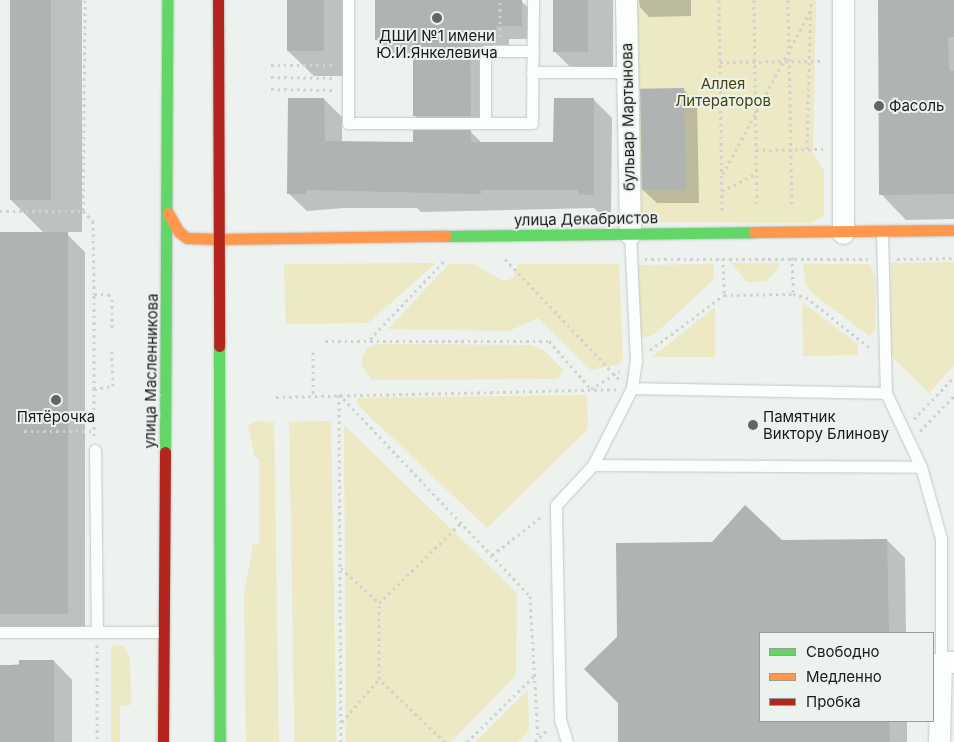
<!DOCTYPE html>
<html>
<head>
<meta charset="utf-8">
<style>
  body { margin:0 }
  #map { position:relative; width:954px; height:742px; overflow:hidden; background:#edf2ef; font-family:Inter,sans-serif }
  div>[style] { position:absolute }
  .green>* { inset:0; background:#ece9c4; transform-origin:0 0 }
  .shadow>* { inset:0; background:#0003 }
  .building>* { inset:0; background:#afb3b1; transform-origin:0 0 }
  .path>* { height:3px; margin-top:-1.5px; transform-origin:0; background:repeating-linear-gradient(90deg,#d0d2d0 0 2.5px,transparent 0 6.5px) }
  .roads { filter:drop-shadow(0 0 1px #c4c8c5) drop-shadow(0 0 1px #c4c8c5) }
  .lane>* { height:11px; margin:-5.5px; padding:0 5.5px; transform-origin:5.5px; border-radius:5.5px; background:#fcfdfd }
  .street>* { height:21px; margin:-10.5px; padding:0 10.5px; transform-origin:10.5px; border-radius:10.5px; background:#fcfdfd }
  .fast>* { height:11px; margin:-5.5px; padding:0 5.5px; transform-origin:5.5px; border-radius:5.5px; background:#63d668 }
  .slow>* { height:11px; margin:-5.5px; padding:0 5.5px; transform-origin:5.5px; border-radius:5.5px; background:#ff974d }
  .jam>* { height:11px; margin:-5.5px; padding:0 5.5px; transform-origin:5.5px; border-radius:5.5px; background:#b3261e }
  .dots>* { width:14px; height:14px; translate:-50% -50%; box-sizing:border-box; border:2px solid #ecf3ee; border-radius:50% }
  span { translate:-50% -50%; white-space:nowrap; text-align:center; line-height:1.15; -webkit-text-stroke:4px #ecf3ee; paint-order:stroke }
  .poi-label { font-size:15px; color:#191b19 }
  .left { translate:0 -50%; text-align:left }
  .park-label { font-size:15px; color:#4b4309 }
  .street-label { font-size:15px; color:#191b19 }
  .legend { position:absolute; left:759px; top:632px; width:175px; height:90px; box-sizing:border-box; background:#ecf3ee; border:1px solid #989d99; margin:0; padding:6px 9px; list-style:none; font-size:15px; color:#191b19 }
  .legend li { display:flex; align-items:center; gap:10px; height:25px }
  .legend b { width:25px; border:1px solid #989d99 }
</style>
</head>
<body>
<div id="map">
  <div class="green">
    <i style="clip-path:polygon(630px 0,816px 0,813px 153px,824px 171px,824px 216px,810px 223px,637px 222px)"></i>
    <i style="clip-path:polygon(954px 262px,954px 365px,929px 393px,890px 355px,891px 263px)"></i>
    <i style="clip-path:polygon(436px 263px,368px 323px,286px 324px,284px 264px)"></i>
    <i style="clip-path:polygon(731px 263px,780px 263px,779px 268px,766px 281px,747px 282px)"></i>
    <i style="clip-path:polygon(449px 264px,474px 264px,503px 281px,513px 278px,518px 264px,619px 264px,623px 357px,620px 364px,591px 370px,538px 318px,509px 331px,388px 329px)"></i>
    <i style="clip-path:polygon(714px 264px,713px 280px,655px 334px,645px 338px,639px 332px,637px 265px)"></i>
    <i style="clip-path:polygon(803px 264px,870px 264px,876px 279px,875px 331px,869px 336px,812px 293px,806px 285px)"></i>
    <i style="clip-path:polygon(802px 302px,858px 344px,858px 355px,803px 356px)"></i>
    <i style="clip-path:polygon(715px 307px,715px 357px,652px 357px)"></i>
    <i style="clip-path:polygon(377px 344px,531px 345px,545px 351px,563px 370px,558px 379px,372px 380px,362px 366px,362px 358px,367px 348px)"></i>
    <i style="clip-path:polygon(587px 395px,588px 429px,487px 528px,356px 403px,358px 398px)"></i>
    <i style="clip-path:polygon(258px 421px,274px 422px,279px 742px,246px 742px,244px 595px,253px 544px,259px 544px,259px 458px,255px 458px,248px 425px)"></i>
    <i style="left:331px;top:421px;width:321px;height:42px;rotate:89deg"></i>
    <i style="clip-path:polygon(344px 425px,517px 593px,516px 675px,451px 742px,346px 742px)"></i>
    <i style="clip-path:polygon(111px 645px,124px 646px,130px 659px,131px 705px,120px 706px,120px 742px,111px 742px)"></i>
    <i style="clip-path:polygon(528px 690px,529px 731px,518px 742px,475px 742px)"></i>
  </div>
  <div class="shadow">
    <i style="clip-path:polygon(11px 0,82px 0,82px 232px,65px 232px,85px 252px,85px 632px,0 627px,0 234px,45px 234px,11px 200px)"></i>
    <i style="clip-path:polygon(288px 0,349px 0,348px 76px,314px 76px,288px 51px)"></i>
    <i style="clip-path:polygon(376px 0,521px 1px,535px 14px,535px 39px,509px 39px,509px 45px,493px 45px,493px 53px,483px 52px,484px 129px,428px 129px,414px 115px,414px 53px,389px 53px,376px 39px)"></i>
    <i style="clip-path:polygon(554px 0,613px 0,613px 76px,579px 76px,554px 51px)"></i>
    <i style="clip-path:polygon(639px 0,691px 0,691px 16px,649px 17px,640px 7px)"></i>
    <i style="clip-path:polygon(880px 0,954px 0,954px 219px,906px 220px,881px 194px)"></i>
    <i style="clip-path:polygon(683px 89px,697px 103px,699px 203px,657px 203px,643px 190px)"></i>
    <i style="clip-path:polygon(324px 99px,342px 117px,342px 143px,415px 143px,471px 132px,482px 143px,555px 143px,594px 100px,612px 118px,611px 212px,598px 212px,594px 208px,421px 212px,417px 208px,344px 208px,307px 211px,288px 193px)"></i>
    <i style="clip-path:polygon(887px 540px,905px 558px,906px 633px,760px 633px,760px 721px,907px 721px,907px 742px,620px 742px,782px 541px)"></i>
    <i style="clip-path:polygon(54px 661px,72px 680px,72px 742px,0 742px,0 666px)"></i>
  </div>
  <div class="building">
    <i style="left:10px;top:0;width:41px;height:200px"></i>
    <i style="left:287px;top:0;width:37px;height:51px"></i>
    <i style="clip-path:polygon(375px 0,522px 0,522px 26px,496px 26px,496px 31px,480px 32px,480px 40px,470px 39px,471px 116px,413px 116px,413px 40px,375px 40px)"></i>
    <i style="left:553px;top:0;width:35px;height:52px"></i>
    <i style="clip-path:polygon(878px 0,954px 0,954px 37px,948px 37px,949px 71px,954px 71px,954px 194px,879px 195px)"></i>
    <i style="left:684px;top:88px;width:101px;height:44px;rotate:89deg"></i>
    <i style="clip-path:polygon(288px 98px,324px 98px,325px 141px,413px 142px,413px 130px,471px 130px,471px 142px,553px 142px,554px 98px,594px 98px,594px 195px,578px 194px,578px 190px,481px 190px,481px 194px,306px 190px,306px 194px,287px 194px)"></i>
    <i style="left:0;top:232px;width:68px;height:382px"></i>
    <i style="clip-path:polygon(745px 505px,782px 540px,887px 539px,889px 633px,760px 633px,760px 721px,889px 721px,890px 742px,618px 742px,618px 703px,584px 669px,617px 637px,616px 543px,712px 542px)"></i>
    <i style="clip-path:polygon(19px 660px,54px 660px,54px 742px,0 742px,0 665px,19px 665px)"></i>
  </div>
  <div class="path">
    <i style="left:85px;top:0;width:211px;rotate:90.5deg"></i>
    <i style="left:83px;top:211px;width:14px;rotate:45deg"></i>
    <i style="left:93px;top:221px;width:73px;rotate:89.2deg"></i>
    <i style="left:719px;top:0;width:210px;rotate:89.2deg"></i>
    <i style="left:754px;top:0;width:203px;rotate:89.2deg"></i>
    <i style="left:788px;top:0;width:208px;rotate:88.9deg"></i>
    <i style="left:500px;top:37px;width:37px;rotate:-90deg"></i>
    <i style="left:720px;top:62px;width:104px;rotate:-0.6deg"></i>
    <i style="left:271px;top:65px;width:62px"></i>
    <i style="left:271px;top:77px;width:63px;rotate:0.9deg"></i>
    <i style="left:271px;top:89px;width:62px;rotate:0.9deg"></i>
    <i style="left:807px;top:149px;width:149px;rotate:-88.5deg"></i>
    <i style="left:756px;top:150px;width:67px;rotate:-0.9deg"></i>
    <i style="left:723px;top:174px;width:186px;rotate:-61.8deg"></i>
    <i style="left:722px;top:191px;width:39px;rotate:-27deg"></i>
    <i style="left:0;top:211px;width:83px"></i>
    <i style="left:792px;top:257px;width:37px;rotate:88deg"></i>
    <i style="left:723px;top:258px;width:37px;rotate:88deg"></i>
    <i style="left:505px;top:259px;width:166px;rotate:46.5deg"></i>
    <i style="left:645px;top:259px;width:223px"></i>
    <i style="left:897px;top:259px;width:57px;rotate:-1deg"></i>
    <i style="left:370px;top:339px;width:110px;rotate:-46.5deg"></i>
    <i style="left:325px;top:341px;width:224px"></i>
    <i style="left:549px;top:341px;width:64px;rotate:48.8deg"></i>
    <i style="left:591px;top:389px;width:34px;rotate:-32deg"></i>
    <i style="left:650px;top:350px;width:92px;rotate:-36.6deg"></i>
    <i style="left:724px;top:295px;width:69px;rotate:-0.8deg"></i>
    <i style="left:793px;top:294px;width:13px;rotate:13deg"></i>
    <i style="left:806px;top:297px;width:82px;rotate:38.6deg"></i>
    <i style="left:313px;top:352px;width:44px;rotate:90deg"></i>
    <i style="left:94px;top:389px;width:95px;rotate:-90deg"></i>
    <i style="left:94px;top:294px;width:14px"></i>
    <i style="left:108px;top:294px;width:6px;rotate:51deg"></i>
    <i style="left:112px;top:299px;width:29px;rotate:90deg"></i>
    <i style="left:339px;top:394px;width:278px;rotate:46.6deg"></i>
    <i style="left:530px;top:596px;width:143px;rotate:86.8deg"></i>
    <i style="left:339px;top:395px;width:347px;rotate:89.7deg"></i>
    <i style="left:276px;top:397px;width:340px;rotate:-1.3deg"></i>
    <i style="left:914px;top:419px;width:58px;rotate:-46.4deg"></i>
    <i style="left:24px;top:431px;width:70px"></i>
    <i style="left:920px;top:431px;width:49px;rotate:-45.8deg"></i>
    <i style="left:94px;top:436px;width:47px;rotate:-90deg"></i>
    <i style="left:94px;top:389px;width:19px;rotate:-9deg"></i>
    <i style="left:113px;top:386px;width:35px;rotate:-92deg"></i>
    <i style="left:492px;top:555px;width:62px;rotate:-37.8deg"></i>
    <i style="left:341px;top:568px;width:52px;rotate:42.6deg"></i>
    <i style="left:97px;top:645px;width:97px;rotate:90deg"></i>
    <i style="left:342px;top:722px;width:57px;rotate:-49.3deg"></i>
    <i style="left:445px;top:742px;width:91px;rotate:-136.3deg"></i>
    <i style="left:379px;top:679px;width:76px;rotate:-90deg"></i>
    <i style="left:379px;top:603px;width:115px;rotate:-44.3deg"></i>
    <i style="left:467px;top:742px;width:95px;rotate:-44.6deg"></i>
    <i style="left:535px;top:742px;width:17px;rotate:-45deg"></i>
  </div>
  <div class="roads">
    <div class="lane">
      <i style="left:348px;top:0;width:123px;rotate:90deg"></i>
      <i style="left:348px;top:123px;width:184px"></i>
      <i style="left:532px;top:123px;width:123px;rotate:-89.5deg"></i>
      <i style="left:532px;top:72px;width:95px"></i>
      <i style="left:485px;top:123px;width:72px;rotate:-90deg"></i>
      <i style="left:485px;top:51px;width:48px"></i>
      <i style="left:882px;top:232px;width:161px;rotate:88.6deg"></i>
      <i style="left:886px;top:393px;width:82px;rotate:64.7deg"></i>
      <i style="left:921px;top:467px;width:74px;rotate:74.3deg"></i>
      <i style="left:941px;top:538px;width:124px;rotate:90deg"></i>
      <i style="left:632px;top:388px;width:254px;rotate:1.1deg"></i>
      <i style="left:95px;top:450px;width:182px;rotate:89.4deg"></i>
      <i style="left:593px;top:465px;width:328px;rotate:0.3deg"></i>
      <i style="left:0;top:632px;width:164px"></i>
      <i style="left:567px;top:742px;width:24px;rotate:-107deg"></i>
      <i style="left:560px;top:719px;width:214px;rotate:-91.1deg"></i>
      <i style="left:556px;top:505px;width:54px;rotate:-47.2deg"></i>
      <i style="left:593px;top:465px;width:86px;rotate:-63.1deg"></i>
      <i style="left:632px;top:388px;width:27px;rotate:-82deg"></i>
      <i style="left:636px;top:361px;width:127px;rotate:-92.7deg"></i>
    </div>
    <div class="street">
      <i style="left:626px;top:0;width:234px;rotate:89deg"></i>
      <i style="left:843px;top:0;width:233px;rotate:90deg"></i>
      <i style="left:939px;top:742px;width:80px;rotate:-88.6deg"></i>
      <i style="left:941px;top:662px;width:13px"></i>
    </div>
    <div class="fast">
      <i style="left:446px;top:236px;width:308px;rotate:-0.7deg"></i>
      <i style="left:219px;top:346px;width:396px;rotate:89.9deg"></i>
      <i style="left:165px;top:452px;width:452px;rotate:-89.7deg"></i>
    </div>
    <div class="slow">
      <i style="left:168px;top:213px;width:22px;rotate:60deg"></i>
      <i style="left:179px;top:232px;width:10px;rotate:37deg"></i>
      <i style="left:187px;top:238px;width:31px;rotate:2deg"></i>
      <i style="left:754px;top:232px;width:200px;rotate:-0.6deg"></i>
      <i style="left:218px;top:239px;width:228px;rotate:-0.8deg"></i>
    </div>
    <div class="jam">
      <i style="left:218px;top:0;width:346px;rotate:89.8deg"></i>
      <i style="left:163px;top:742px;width:290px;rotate:-89.6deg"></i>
    </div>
  </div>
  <div class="dots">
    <i style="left:437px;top:18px;background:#636664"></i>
    <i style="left:879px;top:106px;background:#636664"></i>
    <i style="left:56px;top:400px;background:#636664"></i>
    <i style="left:753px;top:425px;background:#636664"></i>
  </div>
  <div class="poi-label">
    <span style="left:437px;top:44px">ДШИ №1 имени<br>Ю.И.Янкелевича</span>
    <span class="left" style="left:889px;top:106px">Фасоль</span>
    <span class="left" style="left:763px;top:425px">Памятник<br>Виктору Блинову</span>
    <span style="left:56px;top:417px">Пятёрочка</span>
  </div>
  <div class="park-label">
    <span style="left:723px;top:92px">Аллея<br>Литераторов</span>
  </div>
  <div class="street-label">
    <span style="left:628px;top:117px;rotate:-91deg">бульвар Мартынова</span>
    <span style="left:586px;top:219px;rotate:-1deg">улица Декабристов</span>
    <span style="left:151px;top:371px;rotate:-89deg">улица Масленникова</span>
  </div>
  <ul class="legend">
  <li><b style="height:6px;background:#63d668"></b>Свободно</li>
  <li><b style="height:6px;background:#ff974d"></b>Медленно</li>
  <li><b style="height:6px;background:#b3261e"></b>Пробка</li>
  </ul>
</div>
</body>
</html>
